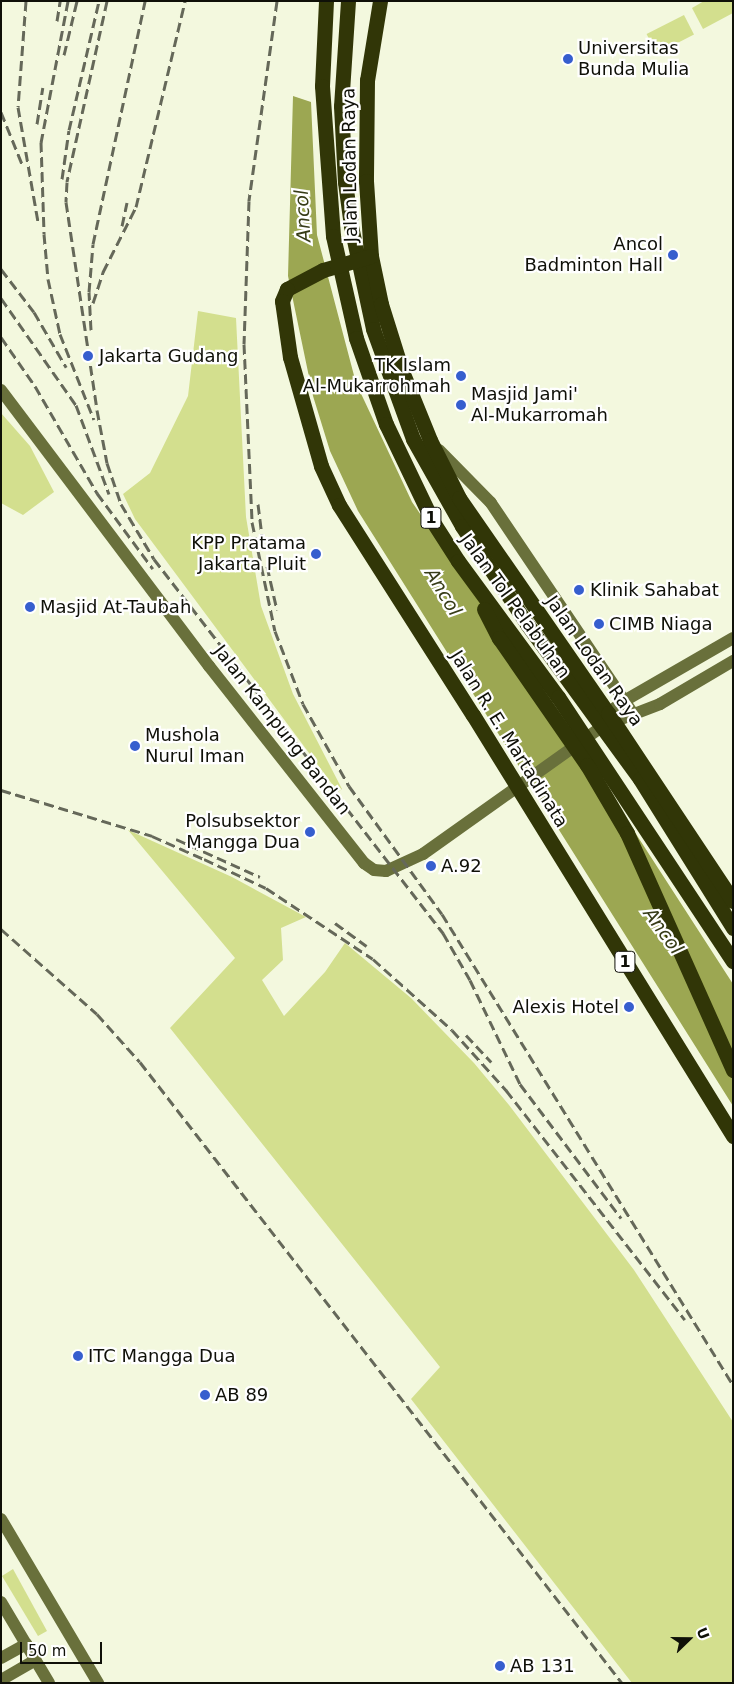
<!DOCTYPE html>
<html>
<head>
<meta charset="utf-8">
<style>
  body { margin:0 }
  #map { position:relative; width:734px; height:1684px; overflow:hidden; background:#f3f8de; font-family:"DejaVu Sans",sans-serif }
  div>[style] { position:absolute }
  .green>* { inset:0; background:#d3df8e; transform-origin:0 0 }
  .water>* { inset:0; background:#9ca752 }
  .secondary>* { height:12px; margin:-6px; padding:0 6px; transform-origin:6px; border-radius:6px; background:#69703b }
  .highway>* { height:15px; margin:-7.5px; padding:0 7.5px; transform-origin:7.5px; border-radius:7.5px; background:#313607 }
  .rail>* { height:3px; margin-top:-1.5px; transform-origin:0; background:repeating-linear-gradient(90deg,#656859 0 10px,transparent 0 15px) }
  .dots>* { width:14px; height:14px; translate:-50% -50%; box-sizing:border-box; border:2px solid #fff; border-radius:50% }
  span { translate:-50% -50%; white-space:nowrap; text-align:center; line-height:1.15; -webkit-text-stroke:4.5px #fff; paint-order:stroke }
  .shield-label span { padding:1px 4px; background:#fff; border:1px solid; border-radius:4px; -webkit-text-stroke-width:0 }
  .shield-label { font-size:16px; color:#0f1008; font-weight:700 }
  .poi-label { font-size:18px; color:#0f1008 }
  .left { translate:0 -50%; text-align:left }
  .right { translate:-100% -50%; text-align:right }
  .street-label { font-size:18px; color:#0f1008 }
  .water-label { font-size:19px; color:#373c18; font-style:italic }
  .frame { position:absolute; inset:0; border:2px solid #0f1008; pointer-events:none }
  .north { position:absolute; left:664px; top:1614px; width:50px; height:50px; -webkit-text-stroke:4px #fff; paint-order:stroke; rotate:68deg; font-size:14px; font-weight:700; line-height:20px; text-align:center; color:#0f1008 }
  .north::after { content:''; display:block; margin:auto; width:18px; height:22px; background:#0f1008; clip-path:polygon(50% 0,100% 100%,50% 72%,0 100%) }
  .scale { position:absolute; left:20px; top:1642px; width:82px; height:22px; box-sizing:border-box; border:2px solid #0f1008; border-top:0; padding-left:6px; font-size:15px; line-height:18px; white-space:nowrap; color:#0f1008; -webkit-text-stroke:4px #fff; paint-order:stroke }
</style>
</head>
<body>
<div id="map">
  <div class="green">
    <i style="clip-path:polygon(704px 1px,733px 1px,733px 13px,703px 29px,692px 8px)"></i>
    <i style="left:684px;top:15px;width:22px;height:42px;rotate:63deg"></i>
    <i style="clip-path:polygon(198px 311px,236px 318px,246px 517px,261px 606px,293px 694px,342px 789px,338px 792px,135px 519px,123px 494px,150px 473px,188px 396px)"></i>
    <i style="clip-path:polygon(1px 413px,30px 446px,54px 492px,23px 515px,1px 503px)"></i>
    <i style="clip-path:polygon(128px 830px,232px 877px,306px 917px,281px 928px,283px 960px,262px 980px,284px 1016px,325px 972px,345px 943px,411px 998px,474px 1063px,509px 1105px,634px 1270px,733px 1422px,733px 1683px,632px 1683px,411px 1399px,440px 1367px,170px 1028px,235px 958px)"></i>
    <i style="clip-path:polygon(13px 1569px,47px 1631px,38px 1636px,2px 1576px)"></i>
  </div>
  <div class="water">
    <i style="clip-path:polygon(293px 96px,311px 102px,317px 235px,356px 383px,412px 502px,583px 752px,733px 984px,733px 1106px,358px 511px,330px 451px,313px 396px,288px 276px)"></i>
  </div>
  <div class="secondary">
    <i style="left:1px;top:390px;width:346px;rotate:53deg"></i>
    <i style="left:209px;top:666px;width:251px;rotate:51.8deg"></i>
    <i style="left:364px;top:863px;width:12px;rotate:35deg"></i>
    <i style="left:374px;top:870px;width:12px;rotate:5deg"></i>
    <i style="left:386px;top:871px;width:41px;rotate:-24.7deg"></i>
    <i style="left:423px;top:854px;width:221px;rotate:-35.4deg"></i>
    <i style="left:603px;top:726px;width:61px;rotate:-21.1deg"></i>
    <i style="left:660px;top:704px;width:85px;rotate:-30.5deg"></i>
    <i style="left:439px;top:450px;width:74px;rotate:45.5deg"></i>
    <i style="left:491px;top:503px;width:256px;rotate:56deg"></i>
    <i style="left:605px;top:722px;width:9px;rotate:-72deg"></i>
    <i style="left:608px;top:713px;width:20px;rotate:-37deg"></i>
    <i style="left:624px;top:701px;width:126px;rotate:-30deg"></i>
    <i style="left:1px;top:1519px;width:191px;rotate:59.4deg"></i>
    <i style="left:1px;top:1602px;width:94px;rotate:59.3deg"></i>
    <i style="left:1px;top:1658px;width:29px;rotate:-29deg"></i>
    <i style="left:1px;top:1680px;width:39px;rotate:-30deg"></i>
  </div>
  <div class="highway">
    <i style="left:326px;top:1px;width:85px;rotate:92.7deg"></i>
    <i style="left:322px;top:86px;width:150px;rotate:85.8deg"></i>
    <i style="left:333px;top:236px;width:105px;rotate:77.3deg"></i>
    <i style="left:356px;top:338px;width:91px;rotate:70.8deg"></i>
    <i style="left:386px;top:424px;width:109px;rotate:64.4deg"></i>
    <i style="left:433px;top:522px;width:46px;rotate:57.3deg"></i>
    <i style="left:458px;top:561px;width:169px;rotate:53.7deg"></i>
    <i style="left:558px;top:697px;width:317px;rotate:56.5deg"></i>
    <i style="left:348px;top:1px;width:105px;rotate:93.8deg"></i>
    <i style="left:341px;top:106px;width:76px;rotate:87deg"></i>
    <i style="left:345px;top:182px;width:44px;rotate:82.2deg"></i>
    <i style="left:351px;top:226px;width:105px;rotate:77.9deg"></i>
    <i style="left:373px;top:329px;width:117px;rotate:70deg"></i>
    <i style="left:413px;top:439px;width:100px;rotate:60.6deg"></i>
    <i style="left:462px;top:526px;width:118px;rotate:56.4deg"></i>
    <i style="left:527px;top:624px;width:192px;rotate:53.9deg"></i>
    <i style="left:640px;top:779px;width:176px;rotate:58deg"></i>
    <i style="left:380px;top:1px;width:80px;rotate:99.3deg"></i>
    <i style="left:367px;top:80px;width:101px;rotate:90.6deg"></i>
    <i style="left:366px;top:181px;width:75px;rotate:86.2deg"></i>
    <i style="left:371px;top:256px;width:49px;rotate:78.2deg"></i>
    <i style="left:381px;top:304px;width:70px;rotate:72.6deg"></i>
    <i style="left:402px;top:371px;width:74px;rotate:67.9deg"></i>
    <i style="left:430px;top:440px;width:65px;rotate:63.4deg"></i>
    <i style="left:459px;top:498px;width:262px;rotate:55.3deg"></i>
    <i style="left:608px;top:713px;width:226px;rotate:56.4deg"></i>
    <i style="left:371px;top:256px;width:50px;rotate:163.7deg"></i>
    <i style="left:323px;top:270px;width:41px;rotate:152.2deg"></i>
    <i style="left:287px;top:289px;width:13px;rotate:113deg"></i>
    <i style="left:282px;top:301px;width:57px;rotate:81.9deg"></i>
    <i style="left:290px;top:357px;width:113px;rotate:74.1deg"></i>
    <i style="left:321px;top:466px;width:43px;rotate:65.2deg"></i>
    <i style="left:339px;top:505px;width:249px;rotate:57.5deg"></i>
    <i style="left:473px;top:715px;width:495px;rotate:58.3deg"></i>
    <i style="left:484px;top:609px;width:33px;rotate:63deg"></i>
    <i style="left:499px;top:638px;width:155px;rotate:55.3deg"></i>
    <i style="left:587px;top:765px;width:79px;rotate:59.5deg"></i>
    <i style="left:627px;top:833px;width:260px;rotate:65.9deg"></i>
  </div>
  <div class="rail">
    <i style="left:26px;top:1px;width:106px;rotate:94.3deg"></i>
    <i style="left:18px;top:107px;width:117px;rotate:80.1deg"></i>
    <i style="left:68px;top:1px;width:144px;rotate:100.8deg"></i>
    <i style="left:41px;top:142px;width:92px;rotate:88.1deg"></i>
    <i style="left:44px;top:234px;width:45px;rotate:84.9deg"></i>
    <i style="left:48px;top:279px;width:56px;rotate:77.7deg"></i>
    <i style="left:60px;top:334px;width:92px;rotate:68.4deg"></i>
    <i style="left:107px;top:1px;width:185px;rotate:102.5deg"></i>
    <i style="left:67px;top:182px;width:20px;rotate:93deg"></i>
    <i style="left:66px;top:202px;width:210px;rotate:81.5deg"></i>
    <i style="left:97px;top:410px;width:54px;rotate:79.3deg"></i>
    <i style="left:107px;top:463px;width:43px;rotate:71.1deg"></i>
    <i style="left:121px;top:504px;width:64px;rotate:59deg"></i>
    <i style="left:154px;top:559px;width:473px;rotate:52.3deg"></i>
    <i style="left:443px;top:933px;width:54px;rotate:60.1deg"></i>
    <i style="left:470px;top:980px;width:115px;rotate:64.3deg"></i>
    <i style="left:520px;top:1084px;width:168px;rotate:53deg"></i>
    <i style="left:277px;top:1px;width:202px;rotate:98deg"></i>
    <i style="left:249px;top:201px;width:143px;rotate:92deg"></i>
    <i style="left:244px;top:344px;width:178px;rotate:87.4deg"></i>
    <i style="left:252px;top:522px;width:111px;rotate:78.1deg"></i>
    <i style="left:275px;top:631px;width:78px;rotate:69deg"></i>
    <i style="left:303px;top:704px;width:94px;rotate:60.7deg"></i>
    <i style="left:349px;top:786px;width:158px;rotate:54deg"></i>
    <i style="left:442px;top:914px;width:554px;rotate:58.29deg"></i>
    <i style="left:57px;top:21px;width:20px;rotate:-81deg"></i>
    <i style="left:64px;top:55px;width:56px;rotate:-76.5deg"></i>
    <i style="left:1px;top:112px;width:56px;rotate:68deg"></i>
    <i style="left:37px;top:124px;width:37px;rotate:-81deg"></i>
    <i style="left:62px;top:179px;width:49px;rotate:-81.9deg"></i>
    <i style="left:69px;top:130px;width:132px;rotate:-76.9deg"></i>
    <i style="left:122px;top:226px;width:24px;rotate:-78deg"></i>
    <i style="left:1px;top:269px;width:54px;rotate:52.5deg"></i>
    <i style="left:34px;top:312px;width:64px;rotate:59.8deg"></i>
    <i style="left:1px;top:298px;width:131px;rotate:55deg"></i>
    <i style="left:76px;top:405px;width:95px;rotate:69.7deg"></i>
    <i style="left:93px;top:303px;width:33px;rotate:-72deg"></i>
    <i style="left:103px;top:272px;width:73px;rotate:-63.1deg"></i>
    <i style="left:136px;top:207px;width:212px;rotate:-76.6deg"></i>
    <i style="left:91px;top:330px;width:38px;rotate:-93deg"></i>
    <i style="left:89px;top:292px;width:48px;rotate:-85.2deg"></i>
    <i style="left:93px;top:244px;width:249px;rotate:-77.9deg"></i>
    <i style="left:1px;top:337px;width:60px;rotate:55.2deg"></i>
    <i style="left:35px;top:386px;width:124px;rotate:59.9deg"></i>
    <i style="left:97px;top:493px;width:94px;rotate:53.6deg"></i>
    <i style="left:258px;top:504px;width:40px;rotate:82.9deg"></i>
    <i style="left:267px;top:566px;width:45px;rotate:77.2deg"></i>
    <i style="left:1px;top:790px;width:158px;rotate:16.9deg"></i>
    <i style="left:152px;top:836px;width:57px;rotate:23.9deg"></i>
    <i style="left:204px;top:859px;width:68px;rotate:25.1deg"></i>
    <i style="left:266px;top:888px;width:128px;rotate:33.6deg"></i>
    <i style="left:373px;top:959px;width:106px;rotate:41.9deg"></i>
    <i style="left:452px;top:1030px;width:81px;rotate:48deg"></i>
    <i style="left:506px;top:1090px;width:291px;rotate:52.1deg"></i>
    <i style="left:176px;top:839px;width:92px;rotate:24.3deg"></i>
    <i style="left:335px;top:923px;width:39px;rotate:36deg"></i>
    <i style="left:1px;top:929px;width:128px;rotate:41.5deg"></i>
    <i style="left:97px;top:1014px;width:64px;rotate:48.1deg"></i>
    <i style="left:140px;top:1062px;width:786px;rotate:52.18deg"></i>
    <i style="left:466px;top:1035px;width:37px;rotate:47deg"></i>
  </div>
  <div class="dots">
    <i style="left:568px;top:59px;background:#365ece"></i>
    <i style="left:673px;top:255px;background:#365ece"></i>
    <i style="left:88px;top:356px;background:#365ece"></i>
    <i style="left:461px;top:376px;background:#365ece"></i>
    <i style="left:461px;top:405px;background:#365ece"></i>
    <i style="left:316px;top:554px;background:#365ece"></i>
    <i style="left:579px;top:590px;background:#365ece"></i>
    <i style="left:30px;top:607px;background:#365ece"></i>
    <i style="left:599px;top:624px;background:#365ece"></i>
    <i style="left:135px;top:746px;background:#365ece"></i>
    <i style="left:310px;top:832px;background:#365ece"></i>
    <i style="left:431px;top:866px;background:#365ece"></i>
    <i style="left:629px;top:1007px;background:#365ece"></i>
    <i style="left:78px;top:1356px;background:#365ece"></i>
    <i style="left:205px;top:1395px;background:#365ece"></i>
    <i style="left:500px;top:1666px;background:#365ece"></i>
  </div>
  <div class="shield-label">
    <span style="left:431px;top:518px">1</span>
    <span style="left:625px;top:962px">1</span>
  </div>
  <div class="poi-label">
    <span class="left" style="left:578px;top:59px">Universitas<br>Bunda Mulia</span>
    <span class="right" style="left:663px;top:255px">Ancol<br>Badminton Hall</span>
    <span class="left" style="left:99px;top:356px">Jakarta Gudang</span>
    <span class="right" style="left:451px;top:376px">TK Islam<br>Al-Mukarrohmah</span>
    <span class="left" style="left:471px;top:405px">Masjid Jami'<br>Al-Mukarromah</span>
    <span class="right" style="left:306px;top:554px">KPP Pratama<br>Jakarta Pluit</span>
    <span class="left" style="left:590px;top:590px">Klinik Sahabat</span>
    <span class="left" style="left:40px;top:607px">Masjid At-Taubah</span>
    <span class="left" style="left:609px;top:624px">CIMB Niaga</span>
    <span class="left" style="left:145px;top:746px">Mushola<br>Nurul Iman</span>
    <span class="right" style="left:300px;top:832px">Polsubsektor<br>Mangga Dua</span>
    <span class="left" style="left:441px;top:866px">A.92</span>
    <span class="right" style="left:619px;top:1007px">Alexis Hotel</span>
    <span class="left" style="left:88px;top:1356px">ITC Mangga Dua</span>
    <span class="left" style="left:215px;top:1395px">AB 89</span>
    <span class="left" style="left:510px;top:1666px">AB 131</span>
  </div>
  <div class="street-label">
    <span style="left:350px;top:165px;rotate:-91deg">Jalan Lodan Raya</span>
    <span style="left:515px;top:606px;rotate:54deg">Jalan Tol Pelabuhan</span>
    <span style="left:594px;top:661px;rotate:55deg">Jalan Lodan Raya</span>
    <span style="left:282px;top:730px;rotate:52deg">Jalan Kampung Bandan</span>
    <span style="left:509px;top:739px;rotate:58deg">Jalan R. E. Martadinata</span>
  </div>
  <div class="water-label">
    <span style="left:303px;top:216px;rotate:-93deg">Ancol</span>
    <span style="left:443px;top:592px;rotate:59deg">Ancol</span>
    <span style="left:663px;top:931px;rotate:54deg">Ancol</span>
  </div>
  <div class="frame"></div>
  <div class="north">U</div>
  <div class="scale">50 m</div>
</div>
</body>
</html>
